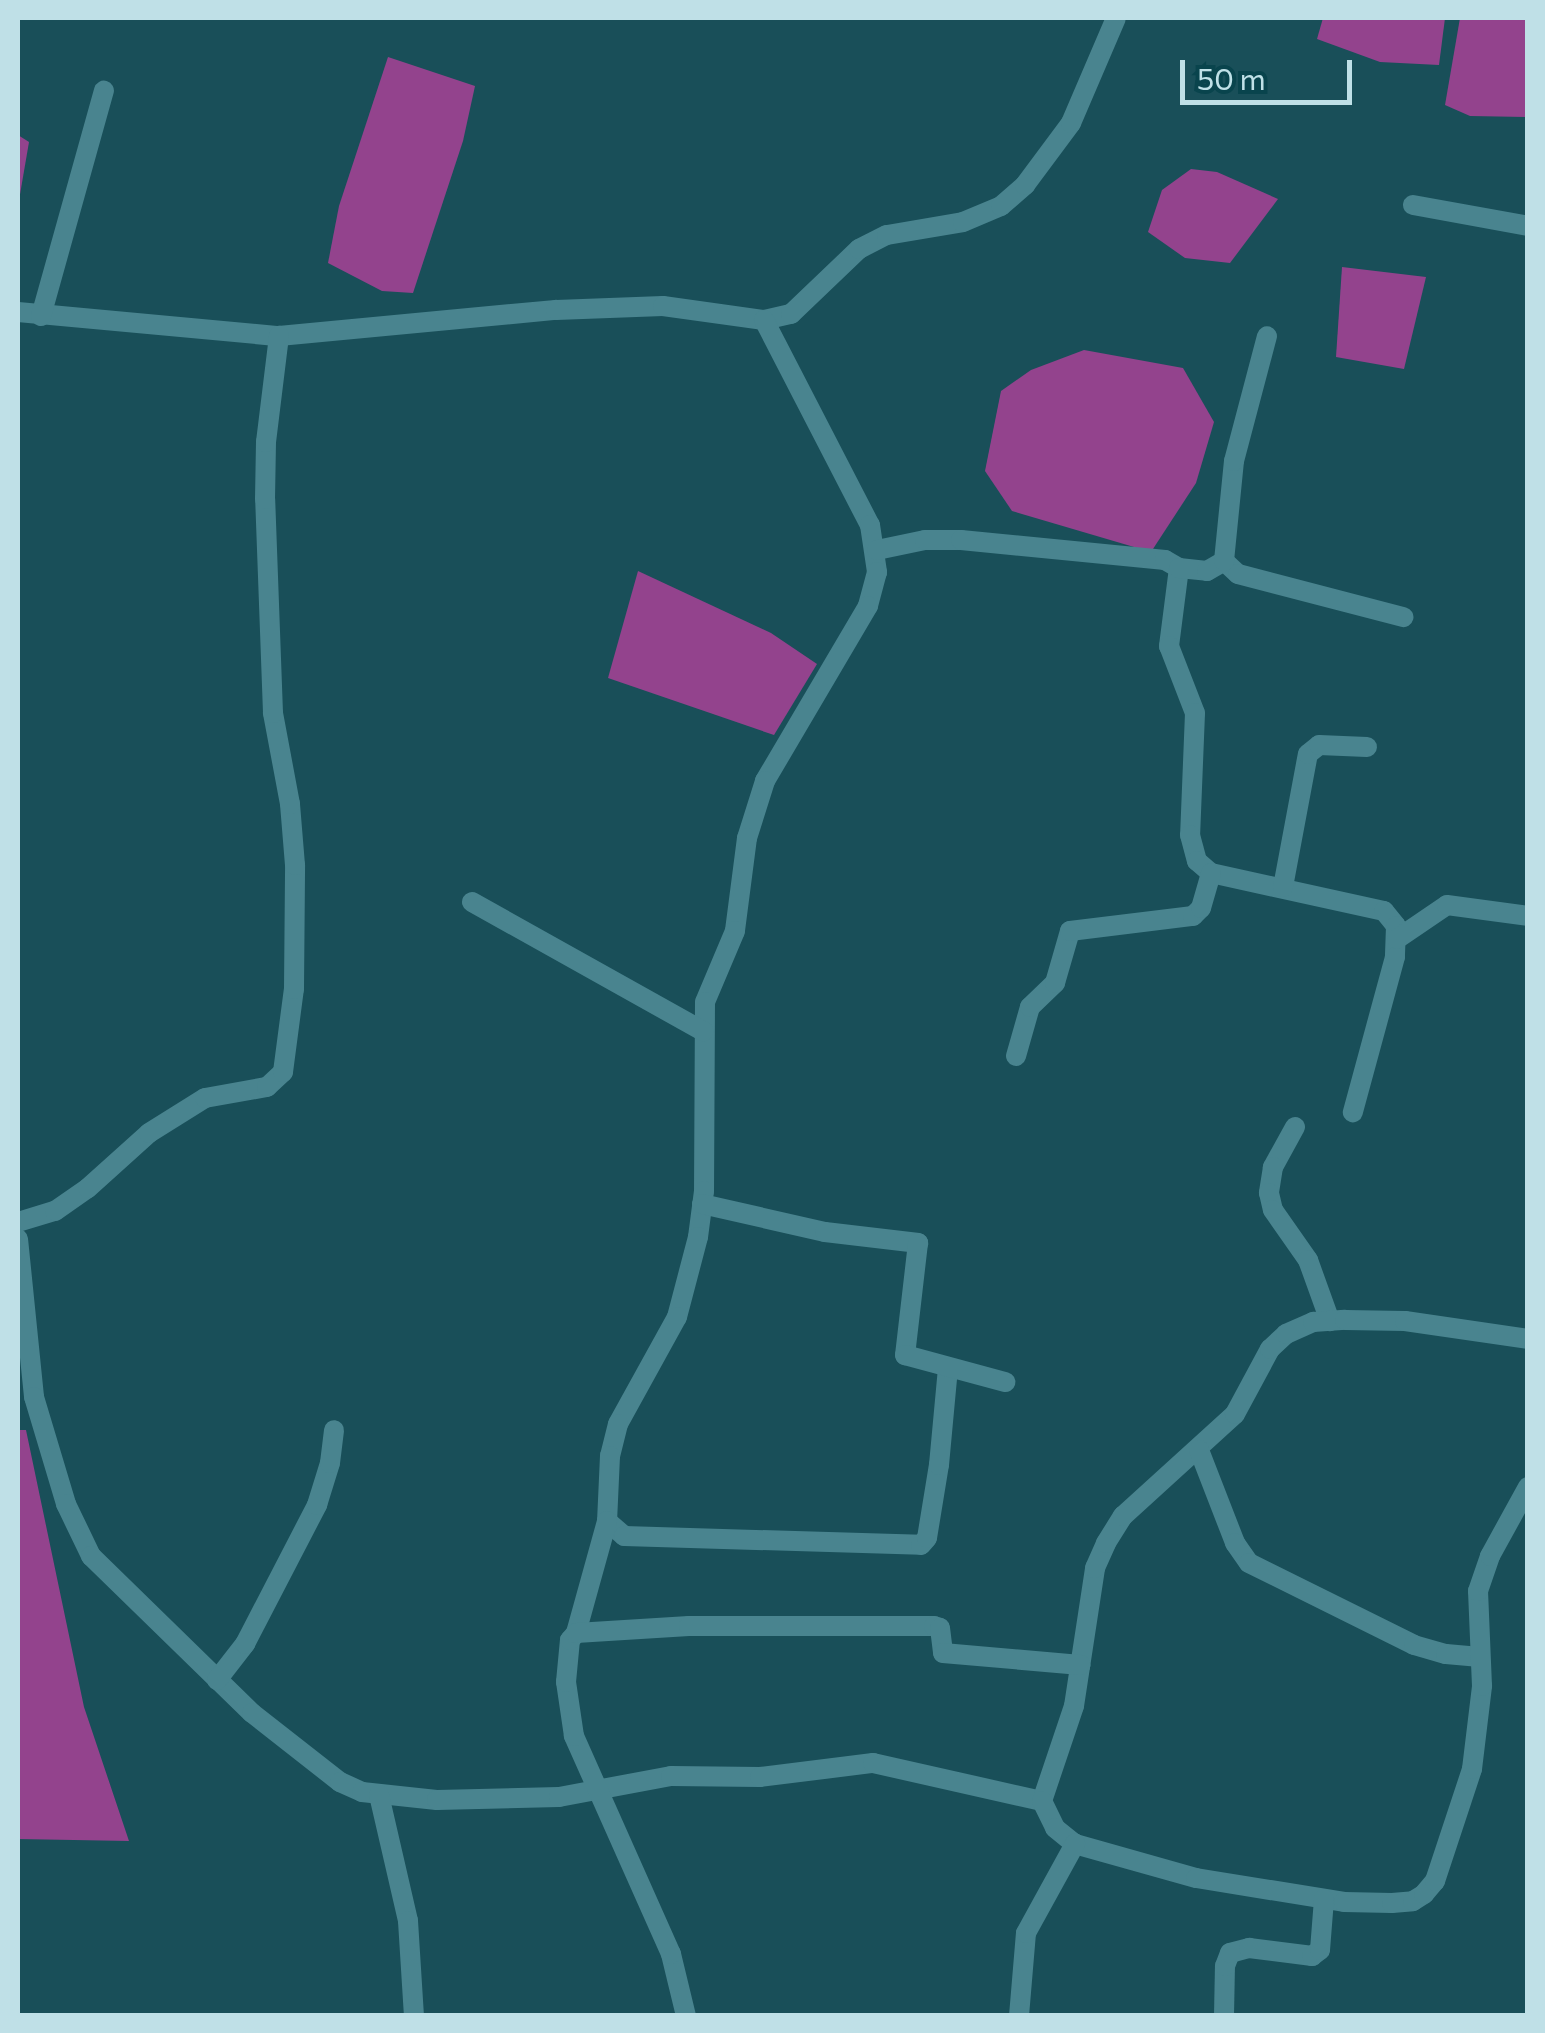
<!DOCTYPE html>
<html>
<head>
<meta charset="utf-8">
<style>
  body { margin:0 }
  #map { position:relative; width:1545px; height:2033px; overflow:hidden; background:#194f59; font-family:Commissioner,sans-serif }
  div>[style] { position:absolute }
  .water>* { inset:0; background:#93438d }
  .minor>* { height:20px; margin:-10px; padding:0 10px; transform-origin:10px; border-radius:10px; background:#49848f }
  span { translate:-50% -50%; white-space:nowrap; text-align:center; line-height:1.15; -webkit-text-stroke:10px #09444d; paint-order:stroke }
  .frame { position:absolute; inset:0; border:20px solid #bfe0e7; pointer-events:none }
  .scale { position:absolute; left:1180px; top:60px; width:172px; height:45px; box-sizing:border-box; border:5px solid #bfe0e7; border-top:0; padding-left:12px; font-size:30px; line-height:35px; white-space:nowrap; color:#bfe0e7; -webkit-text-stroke:8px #09444d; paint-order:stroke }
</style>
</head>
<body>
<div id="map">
  <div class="water">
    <i style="clip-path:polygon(1323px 18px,1445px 18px,1439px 65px,1380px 62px,1317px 39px)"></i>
    <i style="clip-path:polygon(1460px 18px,1527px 18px,1527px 117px,1470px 116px,1445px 105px)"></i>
    <i style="clip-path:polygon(388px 57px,475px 86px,463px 141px,413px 293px,382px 291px,328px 263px,339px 206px)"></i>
    <i style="clip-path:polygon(18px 135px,29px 142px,18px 206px)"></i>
    <i style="clip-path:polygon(1191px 169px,1217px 172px,1278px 199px,1230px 263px,1185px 258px,1148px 232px,1162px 190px)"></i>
    <i style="clip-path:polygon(1342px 267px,1426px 277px,1404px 369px,1336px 357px)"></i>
    <i style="clip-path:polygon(1084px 350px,1183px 368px,1214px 422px,1196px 483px,1151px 552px,1012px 511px,985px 471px,1001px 391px,1031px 370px)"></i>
    <i style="clip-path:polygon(638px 571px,771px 633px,817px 664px,774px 735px,608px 678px)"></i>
    <i style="clip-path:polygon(18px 1430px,26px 1430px,84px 1707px,129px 1841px,18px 1839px)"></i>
  </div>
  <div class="minor">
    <i style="left:1413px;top:205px;width:117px;rotate:10.3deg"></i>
    <i style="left:18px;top:312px;width:262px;rotate:5.3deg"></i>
    <i style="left:279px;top:336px;width:278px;rotate:-5.4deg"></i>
    <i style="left:556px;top:310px;width:107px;rotate:-2.1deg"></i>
    <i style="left:663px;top:306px;width:102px;rotate:7.9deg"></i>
    <i style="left:764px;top:320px;width:28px;rotate:-13deg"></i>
    <i style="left:791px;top:314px;width:94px;rotate:-43.7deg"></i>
    <i style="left:859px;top:249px;width:31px;rotate:-27deg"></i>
    <i style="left:887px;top:235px;width:77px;rotate:-9.7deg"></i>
    <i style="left:963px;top:222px;width:41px;rotate:-22.8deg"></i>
    <i style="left:1001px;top:206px;width:32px;rotate:-41deg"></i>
    <i style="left:1025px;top:185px;width:77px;rotate:-53.4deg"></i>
    <i style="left:1071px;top:123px;width:114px;rotate:-66.8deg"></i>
    <i style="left:41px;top:316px;width:234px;rotate:-74.4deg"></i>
    <i style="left:764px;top:320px;width:231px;rotate:62.7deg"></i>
    <i style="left:870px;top:525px;width:48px;rotate:81.5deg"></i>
    <i style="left:877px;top:572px;width:35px;rotate:105deg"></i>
    <i style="left:868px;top:606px;width:203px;rotate:120.5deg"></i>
    <i style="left:765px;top:781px;width:60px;rotate:107.5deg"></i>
    <i style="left:747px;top:838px;width:94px;rotate:97.4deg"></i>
    <i style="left:735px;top:931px;width:77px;rotate:112.9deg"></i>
    <i style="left:705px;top:1002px;width:189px;rotate:90.3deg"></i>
    <i style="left:704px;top:1191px;width:46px;rotate:97.4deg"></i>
    <i style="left:698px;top:1237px;width:83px;rotate:104.7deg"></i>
    <i style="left:677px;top:1317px;width:122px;rotate:118.9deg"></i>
    <i style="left:618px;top:1424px;width:33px;rotate:104deg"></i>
    <i style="left:610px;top:1456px;width:65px;rotate:92.6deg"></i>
    <i style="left:607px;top:1521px;width:23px;rotate:41deg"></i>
    <i style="left:624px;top:1536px;width:297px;rotate:1.7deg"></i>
    <i style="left:921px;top:1545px;width:9px;rotate:-49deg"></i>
    <i style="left:927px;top:1538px;width:74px;rotate:-80.7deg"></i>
    <i style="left:939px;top:1465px;width:97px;rotate:-84.7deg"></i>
    <i style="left:877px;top:550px;width:49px;rotate:-11.8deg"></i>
    <i style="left:925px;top:540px;width:36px"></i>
    <i style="left:961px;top:540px;width:205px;rotate:5.6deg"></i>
    <i style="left:1165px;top:560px;width:16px;rotate:30deg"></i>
    <i style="left:1179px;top:568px;width:79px;rotate:97.3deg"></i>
    <i style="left:1169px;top:646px;width:72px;rotate:68.8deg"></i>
    <i style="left:1195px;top:713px;width:122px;rotate:92.3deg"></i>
    <i style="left:1190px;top:835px;width:27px;rotate:75deg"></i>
    <i style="left:1197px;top:861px;width:18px;rotate:41deg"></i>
    <i style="left:1211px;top:873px;width:177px;rotate:12.4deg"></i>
    <i style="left:1384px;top:911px;width:19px;rotate:51deg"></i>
    <i style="left:1396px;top:926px;width:31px;rotate:92deg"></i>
    <i style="left:1395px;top:957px;width:161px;rotate:105.2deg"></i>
    <i style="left:1224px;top:561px;width:19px;rotate:43deg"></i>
    <i style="left:1238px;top:574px;width:171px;rotate:14.6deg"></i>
    <i style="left:1179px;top:568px;width:28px;rotate:6deg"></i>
    <i style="left:1207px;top:571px;width:20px;rotate:-30deg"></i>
    <i style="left:1224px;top:561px;width:100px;rotate:-84.3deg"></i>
    <i style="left:1234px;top:461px;width:129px;rotate:-75.2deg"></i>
    <i style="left:1283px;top:887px;width:135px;rotate:-79.4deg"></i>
    <i style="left:1308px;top:754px;width:14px;rotate:-39deg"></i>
    <i style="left:1319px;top:745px;width:48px;rotate:2.4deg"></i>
    <i style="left:472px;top:902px;width:265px;rotate:29.2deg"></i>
    <i style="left:1397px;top:939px;width:60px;rotate:-34.2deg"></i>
    <i style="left:1447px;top:905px;width:82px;rotate:7.7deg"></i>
    <i style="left:1016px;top:1056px;width:51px;rotate:-74.1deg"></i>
    <i style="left:1030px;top:1007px;width:35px;rotate:-44deg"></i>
    <i style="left:1055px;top:983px;width:54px;rotate:-73.9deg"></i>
    <i style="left:1070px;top:931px;width:124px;rotate:-7deg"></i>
    <i style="left:1193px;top:916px;width:11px;rotate:-45deg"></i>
    <i style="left:1201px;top:908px;width:36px;rotate:-74deg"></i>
    <i style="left:1295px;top:1127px;width:46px;rotate:118.8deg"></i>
    <i style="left:1273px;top:1167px;width:26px;rotate:99deg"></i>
    <i style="left:1269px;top:1193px;width:17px;rotate:77deg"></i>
    <i style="left:1273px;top:1210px;width:61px;rotate:55deg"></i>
    <i style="left:1308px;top:1260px;width:65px;rotate:70.2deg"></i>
    <i style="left:702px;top:1204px;width:126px;rotate:12.8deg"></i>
    <i style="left:825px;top:1232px;width:94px;rotate:6.7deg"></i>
    <i style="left:918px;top:1243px;width:113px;rotate:96.6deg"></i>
    <i style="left:905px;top:1355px;width:104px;rotate:15.1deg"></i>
    <i style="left:18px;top:1222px;width:39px;rotate:-17deg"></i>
    <i style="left:55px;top:1211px;width:40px;rotate:-34.9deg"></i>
    <i style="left:88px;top:1188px;width:82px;rotate:-42deg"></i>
    <i style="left:149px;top:1133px;width:66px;rotate:-32deg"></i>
    <i style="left:205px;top:1098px;width:63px;rotate:-10.1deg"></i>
    <i style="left:267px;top:1087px;width:22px;rotate:-43deg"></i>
    <i style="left:283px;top:1072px;width:84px;rotate:-82.5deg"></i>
    <i style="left:294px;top:989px;width:124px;rotate:-89.5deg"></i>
    <i style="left:295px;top:865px;width:61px;rotate:-94.7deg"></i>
    <i style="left:290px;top:804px;width:93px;rotate:-100.6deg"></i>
    <i style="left:273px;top:713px;width:214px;rotate:-92.1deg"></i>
    <i style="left:265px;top:499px;width:57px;rotate:-89deg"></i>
    <i style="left:266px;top:442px;width:107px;rotate:-83deg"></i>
    <i style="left:18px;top:1239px;width:159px;rotate:84.2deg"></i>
    <i style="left:34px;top:1397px;width:112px;rotate:73.3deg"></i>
    <i style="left:66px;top:1504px;width:58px;rotate:64.3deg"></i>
    <i style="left:91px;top:1556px;width:225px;rotate:44.3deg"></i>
    <i style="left:252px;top:1713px;width:112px;rotate:38.1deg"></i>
    <i style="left:340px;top:1782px;width:24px;rotate:24deg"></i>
    <i style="left:362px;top:1792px;width:75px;rotate:6.1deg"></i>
    <i style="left:437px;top:1800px;width:122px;rotate:-1.4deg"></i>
    <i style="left:559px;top:1797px;width:114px;rotate:-10.6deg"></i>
    <i style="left:671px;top:1776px;width:89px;rotate:0.6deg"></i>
    <i style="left:760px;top:1777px;width:114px;rotate:-7.1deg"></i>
    <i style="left:873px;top:1763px;width:173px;rotate:12.7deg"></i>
    <i style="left:1042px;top:1801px;width:100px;rotate:-71.4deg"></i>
    <i style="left:1074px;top:1706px;width:140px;rotate:-81.3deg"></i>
    <i style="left:1095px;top:1568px;width:27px;rotate:-66deg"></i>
    <i style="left:1106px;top:1543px;width:32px;rotate:-58deg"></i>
    <i style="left:1123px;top:1516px;width:151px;rotate:-42.3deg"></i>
    <i style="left:1235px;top:1414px;width:74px;rotate:-61.7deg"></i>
    <i style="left:1270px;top:1349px;width:22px;rotate:-43deg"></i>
    <i style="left:1286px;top:1334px;width:30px;rotate:-24deg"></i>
    <i style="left:1313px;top:1322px;width:32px;rotate:-4deg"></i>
    <i style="left:1345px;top:1320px;width:60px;rotate:1deg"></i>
    <i style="left:1405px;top:1321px;width:124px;rotate:8.3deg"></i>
    <i style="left:1199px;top:1450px;width:100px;rotate:68.8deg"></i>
    <i style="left:1235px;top:1543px;width:24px;rotate:55deg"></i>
    <i style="left:1249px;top:1563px;width:184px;rotate:26.4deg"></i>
    <i style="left:1414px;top:1645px;width:33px;rotate:16deg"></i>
    <i style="left:1446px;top:1654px;width:34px;rotate:5deg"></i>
    <i style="left:576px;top:1633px;width:116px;rotate:-74.5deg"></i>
    <i style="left:217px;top:1680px;width:46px;rotate:-52.1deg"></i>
    <i style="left:245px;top:1644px;width:157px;rotate:-62.6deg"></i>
    <i style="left:317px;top:1505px;width:44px;rotate:-72.8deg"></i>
    <i style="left:330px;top:1463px;width:33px;rotate:-83deg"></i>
    <i style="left:379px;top:1795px;width:129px;rotate:77deg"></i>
    <i style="left:408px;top:1921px;width:95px;rotate:86.4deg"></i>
    <i style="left:1042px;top:1801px;width:30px;rotate:64deg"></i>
    <i style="left:1055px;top:1828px;width:26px;rotate:39deg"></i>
    <i style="left:1075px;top:1844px;width:126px;rotate:15.7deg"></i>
    <i style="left:1196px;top:1878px;width:150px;rotate:9.2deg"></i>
    <i style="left:1344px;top:1902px;width:48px;rotate:1.2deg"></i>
    <i style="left:1392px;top:1903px;width:21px;rotate:-5deg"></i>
    <i style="left:1413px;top:1901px;width:13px;rotate:-32deg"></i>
    <i style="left:1424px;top:1894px;width:17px;rotate:-50deg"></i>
    <i style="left:1435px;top:1881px;width:118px;rotate:-71.7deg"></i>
    <i style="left:1472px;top:1769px;width:84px;rotate:-83.1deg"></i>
    <i style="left:1482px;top:1686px;width:95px;rotate:-92.4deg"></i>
    <i style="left:1478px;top:1591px;width:37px;rotate:-71deg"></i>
    <i style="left:1490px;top:1556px;width:79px;rotate:-61.2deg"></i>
    <i style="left:686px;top:2016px;width:64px;rotate:-103.6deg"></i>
    <i style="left:671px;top:1954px;width:239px;rotate:-114deg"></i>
    <i style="left:574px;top:1736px;width:55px;rotate:-98.4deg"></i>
    <i style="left:566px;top:1682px;width:42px;rotate:-84.6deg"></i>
    <i style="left:570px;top:1640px;width:9px;rotate:-49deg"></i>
    <i style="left:576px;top:1633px;width:113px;rotate:-3.5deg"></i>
    <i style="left:689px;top:1626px;width:245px"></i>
    <i style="left:934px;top:1626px;width:6px;rotate:18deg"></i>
    <i style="left:940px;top:1628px;width:25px;rotate:83deg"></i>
    <i style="left:943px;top:1653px;width:138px;rotate:5deg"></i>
    <i style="left:1019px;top:2016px;width:83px;rotate:-85.2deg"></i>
    <i style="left:1026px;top:1933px;width:102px;rotate:-61.2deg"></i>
    <i style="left:1224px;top:2016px;width:50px;rotate:-88.9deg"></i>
    <i style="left:1225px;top:1966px;width:14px;rotate:-69deg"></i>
    <i style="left:1230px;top:1953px;width:20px;rotate:-15deg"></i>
    <i style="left:1249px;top:1948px;width:64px;rotate:7.2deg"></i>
    <i style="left:1312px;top:1956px;width:10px;rotate:-37deg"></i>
    <i style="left:1320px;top:1950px;width:51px;rotate:-85.5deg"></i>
  </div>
  <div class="frame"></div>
  <div class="scale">50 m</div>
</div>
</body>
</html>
